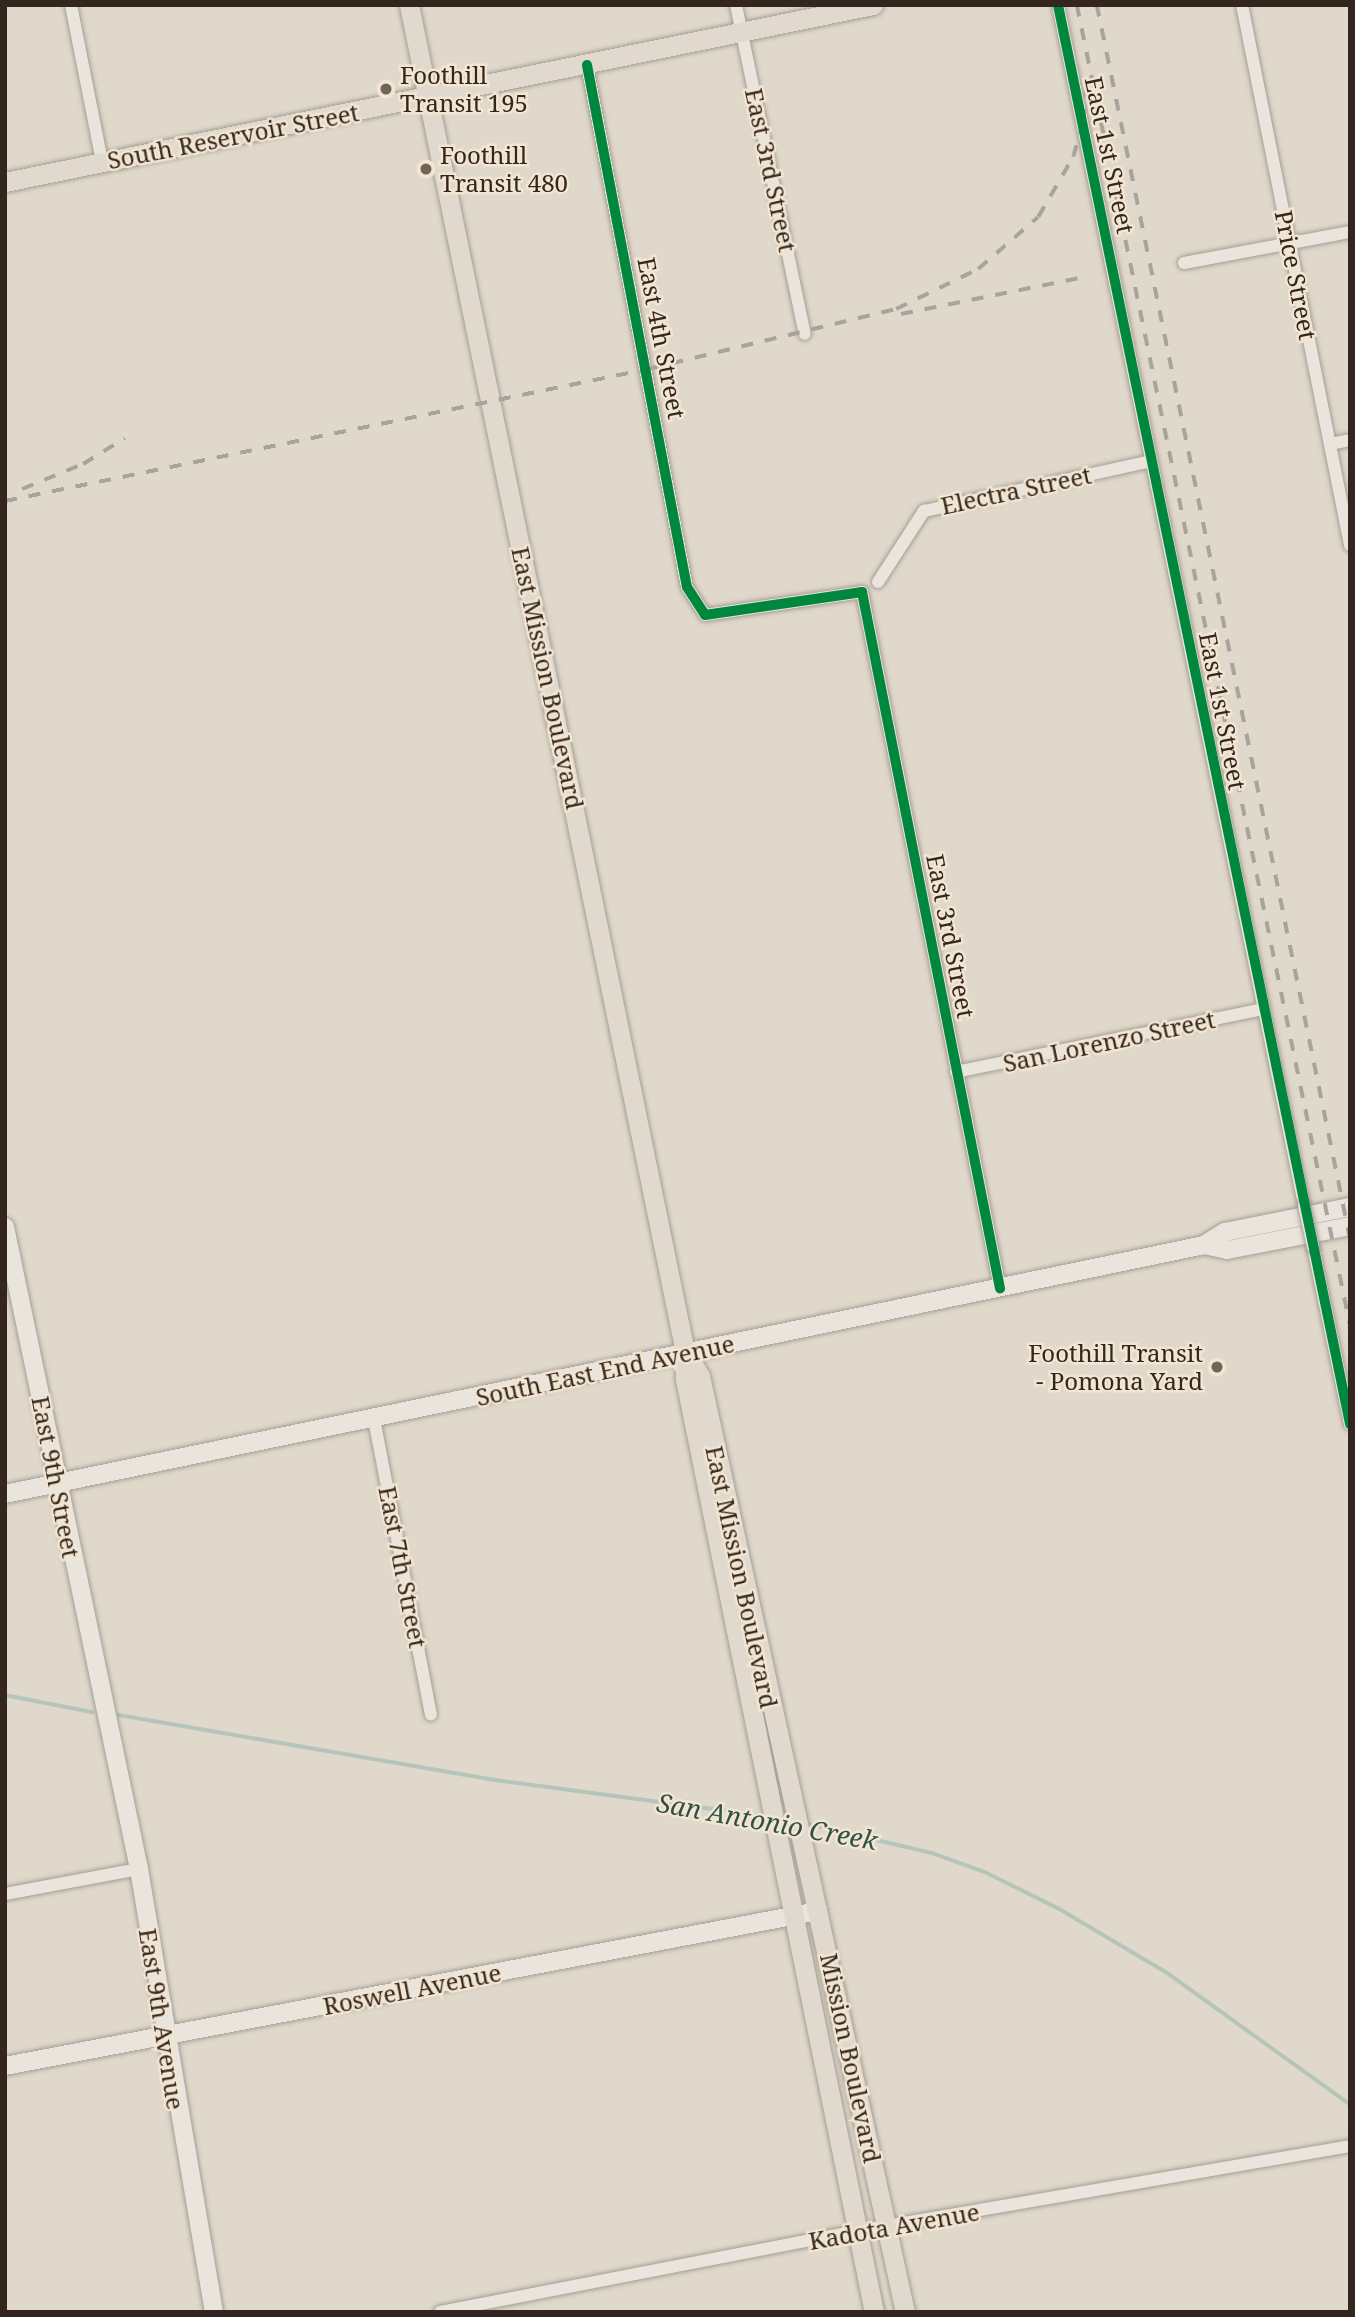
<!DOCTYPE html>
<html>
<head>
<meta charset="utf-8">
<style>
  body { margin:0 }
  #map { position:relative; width:1355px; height:2317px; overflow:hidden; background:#e0d8cb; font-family:"Noto Serif",serif }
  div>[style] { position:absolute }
  .stream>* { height:3.5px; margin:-1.75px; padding:0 1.75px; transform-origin:1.75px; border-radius:1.75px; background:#b6c5ba }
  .roads { filter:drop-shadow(0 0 2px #a59e95) drop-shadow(0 0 2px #a59e95) }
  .street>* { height:12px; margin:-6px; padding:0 6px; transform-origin:6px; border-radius:6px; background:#e9e4dc }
  .secondary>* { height:18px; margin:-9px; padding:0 9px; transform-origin:9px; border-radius:9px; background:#e9e4dc }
  .primary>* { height:19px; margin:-9.5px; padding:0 9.5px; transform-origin:9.5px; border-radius:9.5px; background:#e1d9ce }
  .rail>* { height:3.5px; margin-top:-1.75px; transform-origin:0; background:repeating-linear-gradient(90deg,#a8a39d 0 12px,transparent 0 24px) }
  .bridges { filter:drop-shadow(0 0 2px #a59e95) drop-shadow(0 0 2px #a59e95) }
  .street-bridge>* { height:12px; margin:-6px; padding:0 6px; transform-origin:6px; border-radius:6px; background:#e9e4dc }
  .cycleway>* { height:10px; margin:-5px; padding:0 5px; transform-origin:5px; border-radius:5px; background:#00873e }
  .dots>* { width:19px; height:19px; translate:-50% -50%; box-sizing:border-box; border:4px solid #f2e5d1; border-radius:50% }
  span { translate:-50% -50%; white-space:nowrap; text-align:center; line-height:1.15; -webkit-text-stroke:5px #f2e5d1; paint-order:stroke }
  .poi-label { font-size:24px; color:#33261e }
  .left { translate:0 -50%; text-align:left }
  .right { translate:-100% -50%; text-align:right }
  .street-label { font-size:24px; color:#33261e }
  .water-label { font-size:26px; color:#2e514b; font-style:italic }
  .frame { position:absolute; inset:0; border:7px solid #33261e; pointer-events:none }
</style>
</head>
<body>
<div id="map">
  <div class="stream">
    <i style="left:5px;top:1695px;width:89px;rotate:11.1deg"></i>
    <i style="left:119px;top:1715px;width:375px;rotate:9.8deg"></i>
    <i style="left:488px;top:1779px;width:279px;rotate:7.6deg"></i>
    <i style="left:804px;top:1823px;width:131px;rotate:13.2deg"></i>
    <i style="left:932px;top:1853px;width:56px;rotate:19.7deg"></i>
    <i style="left:985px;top:1872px;width:81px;rotate:26.3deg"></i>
    <i style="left:1058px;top:1908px;width:126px;rotate:30.7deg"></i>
    <i style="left:1166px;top:1972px;width:226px;rotate:35.7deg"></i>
  </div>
  <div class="roads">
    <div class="street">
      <i style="left:71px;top:5px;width:160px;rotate:78.8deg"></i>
      <i style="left:736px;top:5px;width:336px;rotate:78.2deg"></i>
      <i style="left:1058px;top:5px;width:1225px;rotate:78.41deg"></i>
      <i style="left:1242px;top:5px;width:551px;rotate:78.69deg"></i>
      <i style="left:587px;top:65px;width:531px;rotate:79.16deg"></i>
      <i style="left:687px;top:587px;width:33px;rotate:57deg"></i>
      <i style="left:705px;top:615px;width:159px;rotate:-8.3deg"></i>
      <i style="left:862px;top:592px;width:710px;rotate:78.79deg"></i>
      <i style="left:1184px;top:263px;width:169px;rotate:-10.6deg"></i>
      <i style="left:1330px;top:444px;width:20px;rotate:-11deg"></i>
      <i style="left:878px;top:582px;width:85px;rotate:-57.1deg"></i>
      <i style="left:924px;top:511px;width:232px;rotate:-12.4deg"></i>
      <i style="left:956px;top:1072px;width:312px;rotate:-11.6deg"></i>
      <i style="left:1313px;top:1247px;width:181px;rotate:78.2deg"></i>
      <i style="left:374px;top:1419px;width:301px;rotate:79.1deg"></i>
      <i style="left:5px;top:1894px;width:136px;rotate:-10.6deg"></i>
      <i style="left:440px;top:2312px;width:426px;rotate:-11deg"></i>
      <i style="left:858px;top:2231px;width:499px;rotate:-9.8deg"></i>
    </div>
    <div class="secondary">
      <i style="left:5px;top:1227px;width:656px;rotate:78.21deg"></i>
      <i style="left:139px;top:1869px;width:449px;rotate:80.4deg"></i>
      <i style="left:1204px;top:1245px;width:24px;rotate:12deg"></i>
      <i style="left:1227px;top:1250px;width:125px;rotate:-11deg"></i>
      <i style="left:5px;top:1494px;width:1225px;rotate:-11.73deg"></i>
      <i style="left:1204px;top:1245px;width:25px;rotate:-32deg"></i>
      <i style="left:1225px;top:1232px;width:127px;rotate:-11.3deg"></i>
      <i style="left:5px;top:2066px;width:828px;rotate:-10.79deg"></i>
    </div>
    <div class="primary">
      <i style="left:409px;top:5px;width:1375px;rotate:78.42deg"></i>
      <i style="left:685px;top:1352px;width:27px;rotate:90deg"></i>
      <i style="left:685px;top:1379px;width:952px;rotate:78.55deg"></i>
      <i style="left:5px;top:182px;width:886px;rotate:-11.53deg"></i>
      <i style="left:686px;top:1352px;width:28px;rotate:60deg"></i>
      <i style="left:700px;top:1376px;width:958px;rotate:77.65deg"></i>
    </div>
  </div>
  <div class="rail">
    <i style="left:1077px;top:5px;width:1348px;rotate:78.31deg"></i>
    <i style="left:1097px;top:5px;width:1259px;rotate:78.4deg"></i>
    <i style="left:901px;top:314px;width:182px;rotate:-11.4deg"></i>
    <i style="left:22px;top:489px;width:66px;rotate:-22.3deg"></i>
    <i style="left:83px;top:464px;width:49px;rotate:-31.8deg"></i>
    <i style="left:5px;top:501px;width:656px;rotate:-11.6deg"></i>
    <i style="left:648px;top:369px;width:255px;rotate:-13.6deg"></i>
    <i style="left:896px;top:309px;width:91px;rotate:-26deg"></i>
    <i style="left:978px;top:269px;width:79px;rotate:-40.9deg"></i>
    <i style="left:1038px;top:217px;width:69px;rotate:-59.7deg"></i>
    <i style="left:1073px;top:157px;width:37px;rotate:-74deg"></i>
    <i style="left:1083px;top:121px;width:38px;rotate:-85deg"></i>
  </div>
  <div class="bridges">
    <div class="street-bridge">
      <i style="left:1304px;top:1205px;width:43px;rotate:77.9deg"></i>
    </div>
  </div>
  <div class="cycleway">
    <i style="left:1058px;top:5px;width:1449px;rotate:78.37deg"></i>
    <i style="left:587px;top:65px;width:531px;rotate:79.16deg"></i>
    <i style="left:687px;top:587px;width:33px;rotate:57deg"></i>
    <i style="left:705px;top:615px;width:159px;rotate:-8.3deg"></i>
    <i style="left:862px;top:592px;width:710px;rotate:78.79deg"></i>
  </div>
  <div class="dots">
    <i style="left:386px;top:89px;background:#70645b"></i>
    <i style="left:426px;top:169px;background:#70645b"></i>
    <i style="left:1217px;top:1367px;background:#70645b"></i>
  </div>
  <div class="poi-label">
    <span class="left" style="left:400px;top:89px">Foothill<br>Transit 195</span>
    <span class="left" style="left:440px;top:169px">Foothill<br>Transit 480</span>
    <span class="right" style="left:1203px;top:1367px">Foothill Transit<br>- Pomona Yard</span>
  </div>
  <div class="street-label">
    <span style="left:233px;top:136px;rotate:-11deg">South Reservoir Street</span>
    <span style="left:1110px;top:155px;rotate:78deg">East 1st Street</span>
    <span style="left:771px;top:170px;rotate:78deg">East 3rd Street</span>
    <span style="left:1296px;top:275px;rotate:79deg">Price Street</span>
    <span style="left:662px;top:338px;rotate:79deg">East 4th Street</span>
    <span style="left:1016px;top:490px;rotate:-12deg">Electra Street</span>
    <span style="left:548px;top:678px;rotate:78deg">East Mission Boulevard</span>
    <span style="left:1223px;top:711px;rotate:79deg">East 1st Street</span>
    <span style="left:951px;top:936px;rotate:79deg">East 3rd Street</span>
    <span style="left:1109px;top:1041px;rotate:-12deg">San Lorenzo Street</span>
    <span style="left:605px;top:1370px;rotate:-12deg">South East End Avenue</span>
    <span style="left:56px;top:1477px;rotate:79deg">East 9th Street</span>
    <span style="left:403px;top:1567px;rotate:79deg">East 7th Street</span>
    <span style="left:742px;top:1577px;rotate:78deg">East Mission Boulevard</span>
    <span style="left:412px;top:1989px;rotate:-11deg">Roswell Avenue</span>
    <span style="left:162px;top:2019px;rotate:81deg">East 9th Avenue</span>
    <span style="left:851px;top:2058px;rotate:78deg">Mission Boulevard</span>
    <span style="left:894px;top:2226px;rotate:-10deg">Kadota Avenue</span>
  </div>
  <div class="water-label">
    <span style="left:767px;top:1822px;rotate:10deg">San Antonio Creek</span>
  </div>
  <div class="frame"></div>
</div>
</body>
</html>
